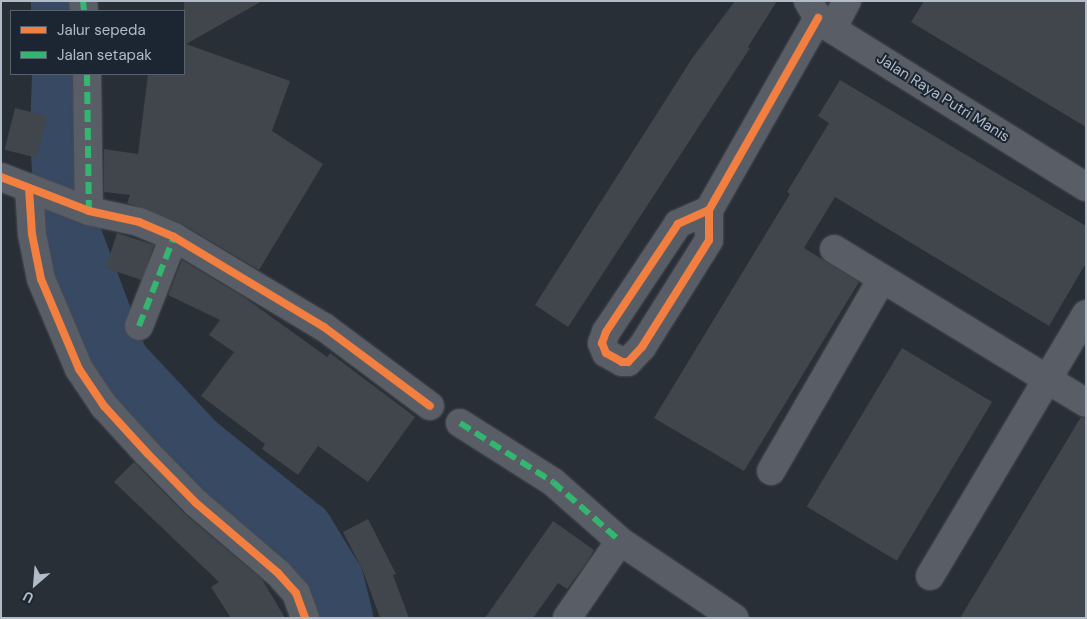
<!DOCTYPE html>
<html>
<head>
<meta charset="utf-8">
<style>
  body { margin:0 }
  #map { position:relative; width:1087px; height:619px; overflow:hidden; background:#292f37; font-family:"DM Sans",sans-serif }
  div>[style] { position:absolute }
  .river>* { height:64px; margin:-32px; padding:0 32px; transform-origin:32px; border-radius:32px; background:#374963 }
  .building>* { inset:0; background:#40464c; transform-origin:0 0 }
  .roads { filter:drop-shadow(0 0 1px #474b52) drop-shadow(0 0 1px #474b52) }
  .minor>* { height:28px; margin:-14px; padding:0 14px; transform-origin:14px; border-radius:14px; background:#595d65 }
  .quiet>* { height:6px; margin-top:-3px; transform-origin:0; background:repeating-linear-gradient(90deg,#33b770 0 12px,transparent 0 18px) }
  .cycleway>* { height:8px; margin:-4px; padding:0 4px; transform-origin:4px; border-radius:4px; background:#f27e40 }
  span { translate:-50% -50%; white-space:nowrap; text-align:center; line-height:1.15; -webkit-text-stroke:4px #1c2532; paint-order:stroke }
  .street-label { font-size:15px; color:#b2bbc8 }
  .frame { position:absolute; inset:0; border:2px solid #b2bbc8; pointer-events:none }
  .legend { position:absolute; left:10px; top:10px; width:175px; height:65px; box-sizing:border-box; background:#1c2532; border:1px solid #58616e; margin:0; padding:6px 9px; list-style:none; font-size:15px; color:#b2bbc8 }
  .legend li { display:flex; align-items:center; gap:10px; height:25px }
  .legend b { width:25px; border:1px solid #58616e }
  .north { position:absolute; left:10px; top:559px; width:50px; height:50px; -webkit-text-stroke:4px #1c2532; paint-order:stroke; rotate:207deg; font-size:14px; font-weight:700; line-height:20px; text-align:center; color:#b2bbc8 }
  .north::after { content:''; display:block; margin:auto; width:18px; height:22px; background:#b2bbc8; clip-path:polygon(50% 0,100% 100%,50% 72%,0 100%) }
</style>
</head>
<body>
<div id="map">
  <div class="river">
    <i style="left:63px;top:1px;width:10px;rotate:90deg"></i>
    <i style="left:64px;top:74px;width:60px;rotate:91.9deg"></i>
    <i style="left:62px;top:134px;width:95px;rotate:87deg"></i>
    <i style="left:67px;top:229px;width:143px;rotate:69.5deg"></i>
    <i style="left:117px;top:363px;width:114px;rotate:46.8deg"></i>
    <i style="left:195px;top:446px;width:137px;rotate:38.8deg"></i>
    <i style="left:302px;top:532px;width:57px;rotate:58.5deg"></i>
    <i style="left:332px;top:581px;width:38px;rotate:76deg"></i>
  </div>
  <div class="building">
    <i style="clip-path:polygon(184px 1px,262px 1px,186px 44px,290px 81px,272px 131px,323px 164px,259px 270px,180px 223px,127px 203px,130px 195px,104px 192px,104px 149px,138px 154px,148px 74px,184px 74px)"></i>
    <i style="clip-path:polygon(735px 1px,777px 1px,748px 47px,750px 48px,568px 327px,535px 305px,693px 57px)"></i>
    <i style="clip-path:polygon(924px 1px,1086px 1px,1086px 127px,911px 22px)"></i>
    <i style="clip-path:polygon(840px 80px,1086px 226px,1086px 263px,1049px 326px,835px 197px,804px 248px,859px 282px,744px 471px,654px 418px,790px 194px,787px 192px,829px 123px,818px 116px)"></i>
    <i style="left:15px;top:108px;width:33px;height:43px;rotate:14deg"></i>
    <i style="left:117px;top:233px;width:39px;height:37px;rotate:18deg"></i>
    <i style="clip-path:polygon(182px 260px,244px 297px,327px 357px,330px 353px,415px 417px,368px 482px,318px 446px,298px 475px,262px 449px,265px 444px,201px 396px,234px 352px,209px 335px,220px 320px,168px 295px)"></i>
    <i style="left:902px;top:348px;width:105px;height:185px;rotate:31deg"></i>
    <i style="clip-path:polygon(1081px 417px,1086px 419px,1086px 618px,960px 618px)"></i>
    <i style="clip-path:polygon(134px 462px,186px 515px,262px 579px,285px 618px,231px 618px,211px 587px,219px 582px,114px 482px)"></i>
    <i style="clip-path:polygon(368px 519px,396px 574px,393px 575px,409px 618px,380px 618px,363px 571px,343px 532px)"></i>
    <i style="clip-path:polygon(553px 521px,594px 550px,587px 562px,567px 589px,558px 583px,533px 618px,485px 618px)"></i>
  </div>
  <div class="roads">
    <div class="minor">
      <i style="left:83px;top:1px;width:10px;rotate:84deg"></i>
      <i style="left:808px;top:1px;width:20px;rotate:60deg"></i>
      <i style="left:818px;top:18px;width:18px;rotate:38deg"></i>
      <i style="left:832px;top:29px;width:299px;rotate:31.9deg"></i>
      <i style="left:832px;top:29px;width:32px;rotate:-62deg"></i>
      <i style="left:87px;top:74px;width:137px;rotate:89.2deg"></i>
      <i style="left:1px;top:177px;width:94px;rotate:21.1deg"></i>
      <i style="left:89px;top:211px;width:51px;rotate:12.4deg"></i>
      <i style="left:139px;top:222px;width:38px;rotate:23deg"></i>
      <i style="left:174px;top:237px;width:175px;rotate:31deg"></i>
      <i style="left:324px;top:327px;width:132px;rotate:36.7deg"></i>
      <i style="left:29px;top:188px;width:46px;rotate:86.3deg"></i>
      <i style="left:32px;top:234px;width:46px;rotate:78.7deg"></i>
      <i style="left:41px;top:279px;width:98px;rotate:67.1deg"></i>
      <i style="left:79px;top:369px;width:45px;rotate:56deg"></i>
      <i style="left:104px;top:406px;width:64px;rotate:47.5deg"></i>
      <i style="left:147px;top:453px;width:70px;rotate:45.6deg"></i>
      <i style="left:196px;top:503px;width:108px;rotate:40.5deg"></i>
      <i style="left:278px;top:573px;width:27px;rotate:48deg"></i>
      <i style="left:296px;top:593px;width:27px;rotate:70deg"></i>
      <i style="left:709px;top:210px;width:34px;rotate:156deg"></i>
      <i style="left:678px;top:224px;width:130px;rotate:123.7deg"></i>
      <i style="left:606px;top:332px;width:12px;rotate:110deg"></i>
      <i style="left:602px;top:343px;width:11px;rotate:68deg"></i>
      <i style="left:606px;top:353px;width:18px;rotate:29deg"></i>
      <i style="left:622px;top:362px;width:6px"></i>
      <i style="left:628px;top:362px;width:21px;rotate:-47deg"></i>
      <i style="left:642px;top:347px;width:126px;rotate:-57.9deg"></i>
      <i style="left:709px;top:240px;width:30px;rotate:-90deg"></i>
      <i style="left:709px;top:210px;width:221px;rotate:-60.4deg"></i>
      <i style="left:834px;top:249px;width:295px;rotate:31.4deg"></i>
      <i style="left:139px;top:326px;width:96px;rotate:-68.5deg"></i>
      <i style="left:460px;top:423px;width:110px;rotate:32.4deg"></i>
      <i style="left:553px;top:482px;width:89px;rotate:41.4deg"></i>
      <i style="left:620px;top:541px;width:138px;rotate:34deg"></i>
      <i style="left:771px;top:471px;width:222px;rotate:-60deg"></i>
      <i style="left:930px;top:576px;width:305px;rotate:-59.2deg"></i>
      <i style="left:567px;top:618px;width:93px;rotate:-55.5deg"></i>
    </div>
  </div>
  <div class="quiet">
    <i style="left:83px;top:1px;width:10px;rotate:84deg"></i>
    <i style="left:87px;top:74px;width:137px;rotate:89.2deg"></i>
    <i style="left:139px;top:326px;width:96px;rotate:-68.5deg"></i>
    <i style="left:460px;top:423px;width:110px;rotate:32.4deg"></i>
    <i style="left:553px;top:482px;width:89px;rotate:41.4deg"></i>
  </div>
  <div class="cycleway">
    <i style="left:1px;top:177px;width:94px;rotate:21.1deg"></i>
    <i style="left:89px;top:211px;width:51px;rotate:12.4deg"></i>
    <i style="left:139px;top:222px;width:38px;rotate:23deg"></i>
    <i style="left:174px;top:237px;width:175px;rotate:31deg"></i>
    <i style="left:324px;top:327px;width:132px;rotate:36.7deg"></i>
    <i style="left:29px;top:188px;width:46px;rotate:86.3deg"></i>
    <i style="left:32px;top:234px;width:46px;rotate:78.7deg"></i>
    <i style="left:41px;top:279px;width:98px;rotate:67.1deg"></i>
    <i style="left:79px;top:369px;width:45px;rotate:56deg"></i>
    <i style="left:104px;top:406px;width:64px;rotate:47.5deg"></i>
    <i style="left:147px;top:453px;width:70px;rotate:45.6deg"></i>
    <i style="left:196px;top:503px;width:108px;rotate:40.5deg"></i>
    <i style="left:278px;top:573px;width:27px;rotate:48deg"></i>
    <i style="left:296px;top:593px;width:27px;rotate:70deg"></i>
    <i style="left:709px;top:210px;width:34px;rotate:156deg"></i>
    <i style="left:678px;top:224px;width:130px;rotate:123.7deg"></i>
    <i style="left:606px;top:332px;width:12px;rotate:110deg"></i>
    <i style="left:602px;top:343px;width:11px;rotate:68deg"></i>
    <i style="left:606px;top:353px;width:18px;rotate:29deg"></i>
    <i style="left:622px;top:362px;width:6px"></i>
    <i style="left:628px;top:362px;width:21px;rotate:-47deg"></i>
    <i style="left:642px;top:347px;width:126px;rotate:-57.9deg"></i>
    <i style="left:709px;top:240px;width:30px;rotate:-90deg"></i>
    <i style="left:709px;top:210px;width:221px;rotate:-60.4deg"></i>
  </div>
  <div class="street-label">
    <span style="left:943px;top:98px;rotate:32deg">Jalan Raya Putri Manis</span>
  </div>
  <div class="frame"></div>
  <ul class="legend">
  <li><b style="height:6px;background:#f27e40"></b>Jalur sepeda</li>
  <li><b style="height:6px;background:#33b770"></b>Jalan setapak</li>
  </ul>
  <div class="north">U</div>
</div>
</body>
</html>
